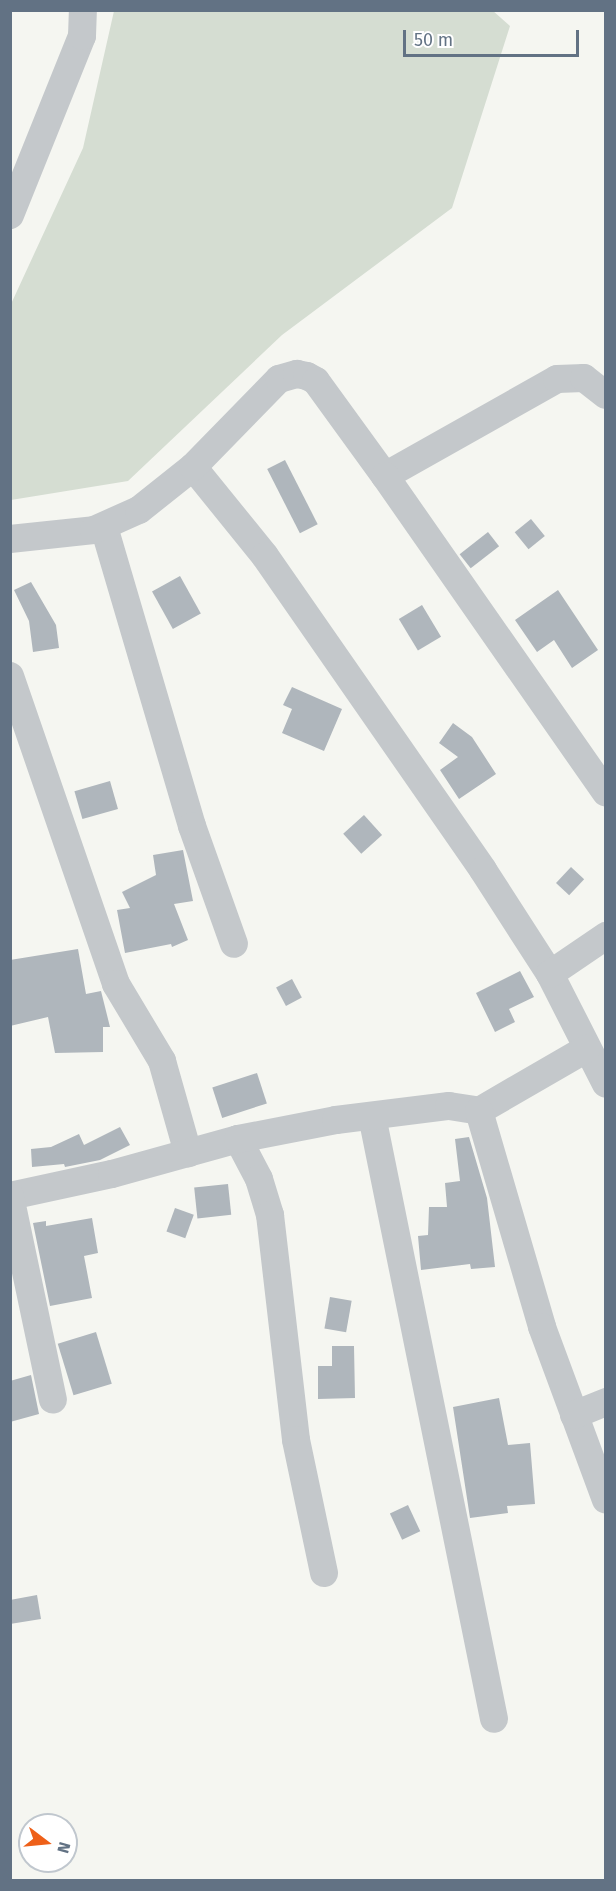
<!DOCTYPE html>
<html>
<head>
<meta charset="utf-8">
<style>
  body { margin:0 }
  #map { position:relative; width:616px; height:1891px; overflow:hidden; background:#f5f6f1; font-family:"Fira Sans",sans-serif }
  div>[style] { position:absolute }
  .green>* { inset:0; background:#d5ddd2 }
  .building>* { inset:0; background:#afb6bc; transform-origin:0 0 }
  .minor>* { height:28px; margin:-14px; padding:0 14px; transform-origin:14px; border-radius:14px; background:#c4c8cb }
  span { translate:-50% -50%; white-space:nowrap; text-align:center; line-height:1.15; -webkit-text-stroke:6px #fff; paint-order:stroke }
  .frame { position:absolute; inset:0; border:12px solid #627284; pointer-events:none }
  .north { position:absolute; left:18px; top:1813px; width:60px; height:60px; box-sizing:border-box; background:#fff; border:2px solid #c0c7ce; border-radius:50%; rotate:106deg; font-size:16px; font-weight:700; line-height:24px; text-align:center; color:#627284 }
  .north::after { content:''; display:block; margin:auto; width:21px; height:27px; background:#ee6019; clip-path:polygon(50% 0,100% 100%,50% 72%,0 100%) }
  .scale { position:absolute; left:403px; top:30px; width:176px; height:27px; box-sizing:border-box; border:3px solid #627284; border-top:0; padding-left:8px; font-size:18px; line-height:21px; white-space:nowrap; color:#627284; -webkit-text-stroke:4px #fff; paint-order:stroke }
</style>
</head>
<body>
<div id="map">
  <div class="green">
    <i style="clip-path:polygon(492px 10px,510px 26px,452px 208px,282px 335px,128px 481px,11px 500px,11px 304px,83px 148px,114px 11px)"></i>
  </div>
  <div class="building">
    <i style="left:285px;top:460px;width:72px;height:20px;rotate:63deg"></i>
    <i style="left:531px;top:519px;width:22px;height:21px;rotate:51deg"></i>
    <i style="left:488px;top:532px;width:18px;height:36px;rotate:52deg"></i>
    <i style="left:180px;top:576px;width:43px;height:32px;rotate:61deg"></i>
    <i style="clip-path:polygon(31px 582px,56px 625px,59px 648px,33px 652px,29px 621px,14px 590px)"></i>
    <i style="clip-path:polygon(558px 590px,598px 650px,572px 668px,554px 640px,537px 652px,515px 620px)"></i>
    <i style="left:422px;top:605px;width:37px;height:27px;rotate:59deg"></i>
    <i style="clip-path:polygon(292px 687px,342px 709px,324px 751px,282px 733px,292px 709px,283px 705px)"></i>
    <i style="clip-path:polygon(453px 723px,472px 737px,496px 774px,459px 799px,440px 770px,458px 757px,439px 743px)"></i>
    <i style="left:110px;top:781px;width:29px;height:37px;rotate:74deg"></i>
    <i style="left:364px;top:815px;width:27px;height:28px;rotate:48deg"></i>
    <i style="clip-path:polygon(183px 850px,193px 901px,174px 904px,188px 940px,172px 947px,171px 944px,125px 953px,117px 910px,130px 908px,122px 892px,156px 875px,153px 855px)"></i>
    <i style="left:571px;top:867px;width:18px;height:22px;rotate:43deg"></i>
    <i style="clip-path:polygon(78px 949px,86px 994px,101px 991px,110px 1027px,103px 1027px,103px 1052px,55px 1053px,48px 1017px,10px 1026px,10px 960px)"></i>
    <i style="clip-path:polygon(520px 971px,534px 997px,509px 1009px,515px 1022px,495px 1032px,476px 993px)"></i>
    <i style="left:292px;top:979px;width:21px;height:18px;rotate:62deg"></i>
    <i style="left:257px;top:1073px;width:32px;height:47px;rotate:72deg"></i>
    <i style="clip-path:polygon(120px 1127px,130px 1145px,100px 1160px,65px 1167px,64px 1164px,32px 1167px,31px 1149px,51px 1147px,79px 1134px,84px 1145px)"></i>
    <i style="clip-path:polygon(469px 1137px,487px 1198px,495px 1267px,471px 1269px,470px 1264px,421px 1270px,418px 1236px,428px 1235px,429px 1207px,447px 1207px,445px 1183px,460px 1181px,455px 1139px)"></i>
    <i style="left:228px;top:1184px;width:31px;height:34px;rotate:84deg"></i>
    <i style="left:175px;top:1208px;width:20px;height:25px;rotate:20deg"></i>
    <i style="clip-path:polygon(92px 1218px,98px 1253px,84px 1256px,92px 1298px,50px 1306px,33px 1223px,46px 1221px,46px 1226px)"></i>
    <i style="left:330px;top:1297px;width:22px;height:32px;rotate:10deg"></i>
    <i style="left:96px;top:1332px;width:54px;height:40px;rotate:73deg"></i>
    <i style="clip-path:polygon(332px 1346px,354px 1346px,355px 1398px,318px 1399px,318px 1366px,332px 1366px)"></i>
    <i style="clip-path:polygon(31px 1375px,39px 1414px,10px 1422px,10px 1381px)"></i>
    <i style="clip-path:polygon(499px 1398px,508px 1445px,530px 1443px,535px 1504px,507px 1506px,508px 1513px,470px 1518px,453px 1407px)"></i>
    <i style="left:408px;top:1505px;width:29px;height:20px;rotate:65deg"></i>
    <i style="clip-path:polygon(37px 1595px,41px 1619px,10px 1624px,10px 1600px)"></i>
  </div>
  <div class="minor">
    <i style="left:10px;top:215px;width:193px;rotate:-68.1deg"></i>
    <i style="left:82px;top:36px;width:26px;rotate:-88deg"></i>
    <i style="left:193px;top:467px;width:114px;rotate:51deg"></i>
    <i style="left:265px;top:556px;width:382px;rotate:55.2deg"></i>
    <i style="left:483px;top:870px;width:124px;rotate:57.2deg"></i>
    <i style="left:550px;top:974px;width:123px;rotate:63deg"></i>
    <i style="left:385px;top:476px;width:197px;rotate:-29.4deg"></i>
    <i style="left:557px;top:379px;width:27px;rotate:-2deg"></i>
    <i style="left:584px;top:378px;width:28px;rotate:38deg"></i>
    <i style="left:104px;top:527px;width:312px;rotate:73.6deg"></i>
    <i style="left:192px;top:826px;width:125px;rotate:70.4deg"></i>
    <i style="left:10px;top:539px;width:84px;rotate:-6.1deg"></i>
    <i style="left:94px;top:530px;width:49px;rotate:-24deg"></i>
    <i style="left:139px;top:510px;width:69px;rotate:-38.5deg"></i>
    <i style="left:193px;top:467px;width:123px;rotate:-45.7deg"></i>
    <i style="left:279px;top:379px;width:19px;rotate:-16deg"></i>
    <i style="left:297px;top:374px;width:10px;rotate:11deg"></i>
    <i style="left:307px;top:376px;width:10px;rotate:29deg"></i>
    <i style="left:316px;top:381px;width:117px;rotate:54deg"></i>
    <i style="left:385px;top:476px;width:386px;rotate:55.1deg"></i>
    <i style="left:10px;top:676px;width:326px;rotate:71deg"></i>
    <i style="left:116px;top:984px;width:90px;rotate:59.1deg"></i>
    <i style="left:162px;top:1061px;width:96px;rotate:74.2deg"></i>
    <i style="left:550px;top:974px;width:68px;rotate:-34.2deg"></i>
    <i style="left:479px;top:1111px;width:124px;rotate:-30.1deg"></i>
    <i style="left:372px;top:1116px;width:615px;rotate:78.56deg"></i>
    <i style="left:238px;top:1139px;width:45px;rotate:62.3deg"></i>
    <i style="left:259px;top:1179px;width:38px;rotate:73deg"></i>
    <i style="left:270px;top:1215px;width:226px;rotate:83.4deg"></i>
    <i style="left:296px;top:1440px;width:136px;rotate:78.1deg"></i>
    <i style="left:10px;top:1196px;width:104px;rotate:-12.2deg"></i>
    <i style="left:112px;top:1174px;width:131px;rotate:-15.5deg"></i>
    <i style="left:238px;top:1139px;width:100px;rotate:-11deg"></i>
    <i style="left:336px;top:1120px;width:114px;rotate:-7.1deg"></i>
    <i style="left:449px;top:1106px;width:30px;rotate:9deg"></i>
    <i style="left:479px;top:1111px;width:225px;rotate:73.7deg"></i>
    <i style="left:542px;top:1327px;width:184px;rotate:69.7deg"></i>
    <i style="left:10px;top:1196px;width:208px;rotate:78.1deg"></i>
    <i style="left:574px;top:1415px;width:35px;rotate:-22deg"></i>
  </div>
  <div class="frame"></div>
  <div class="north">N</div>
  <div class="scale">50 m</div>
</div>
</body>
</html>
